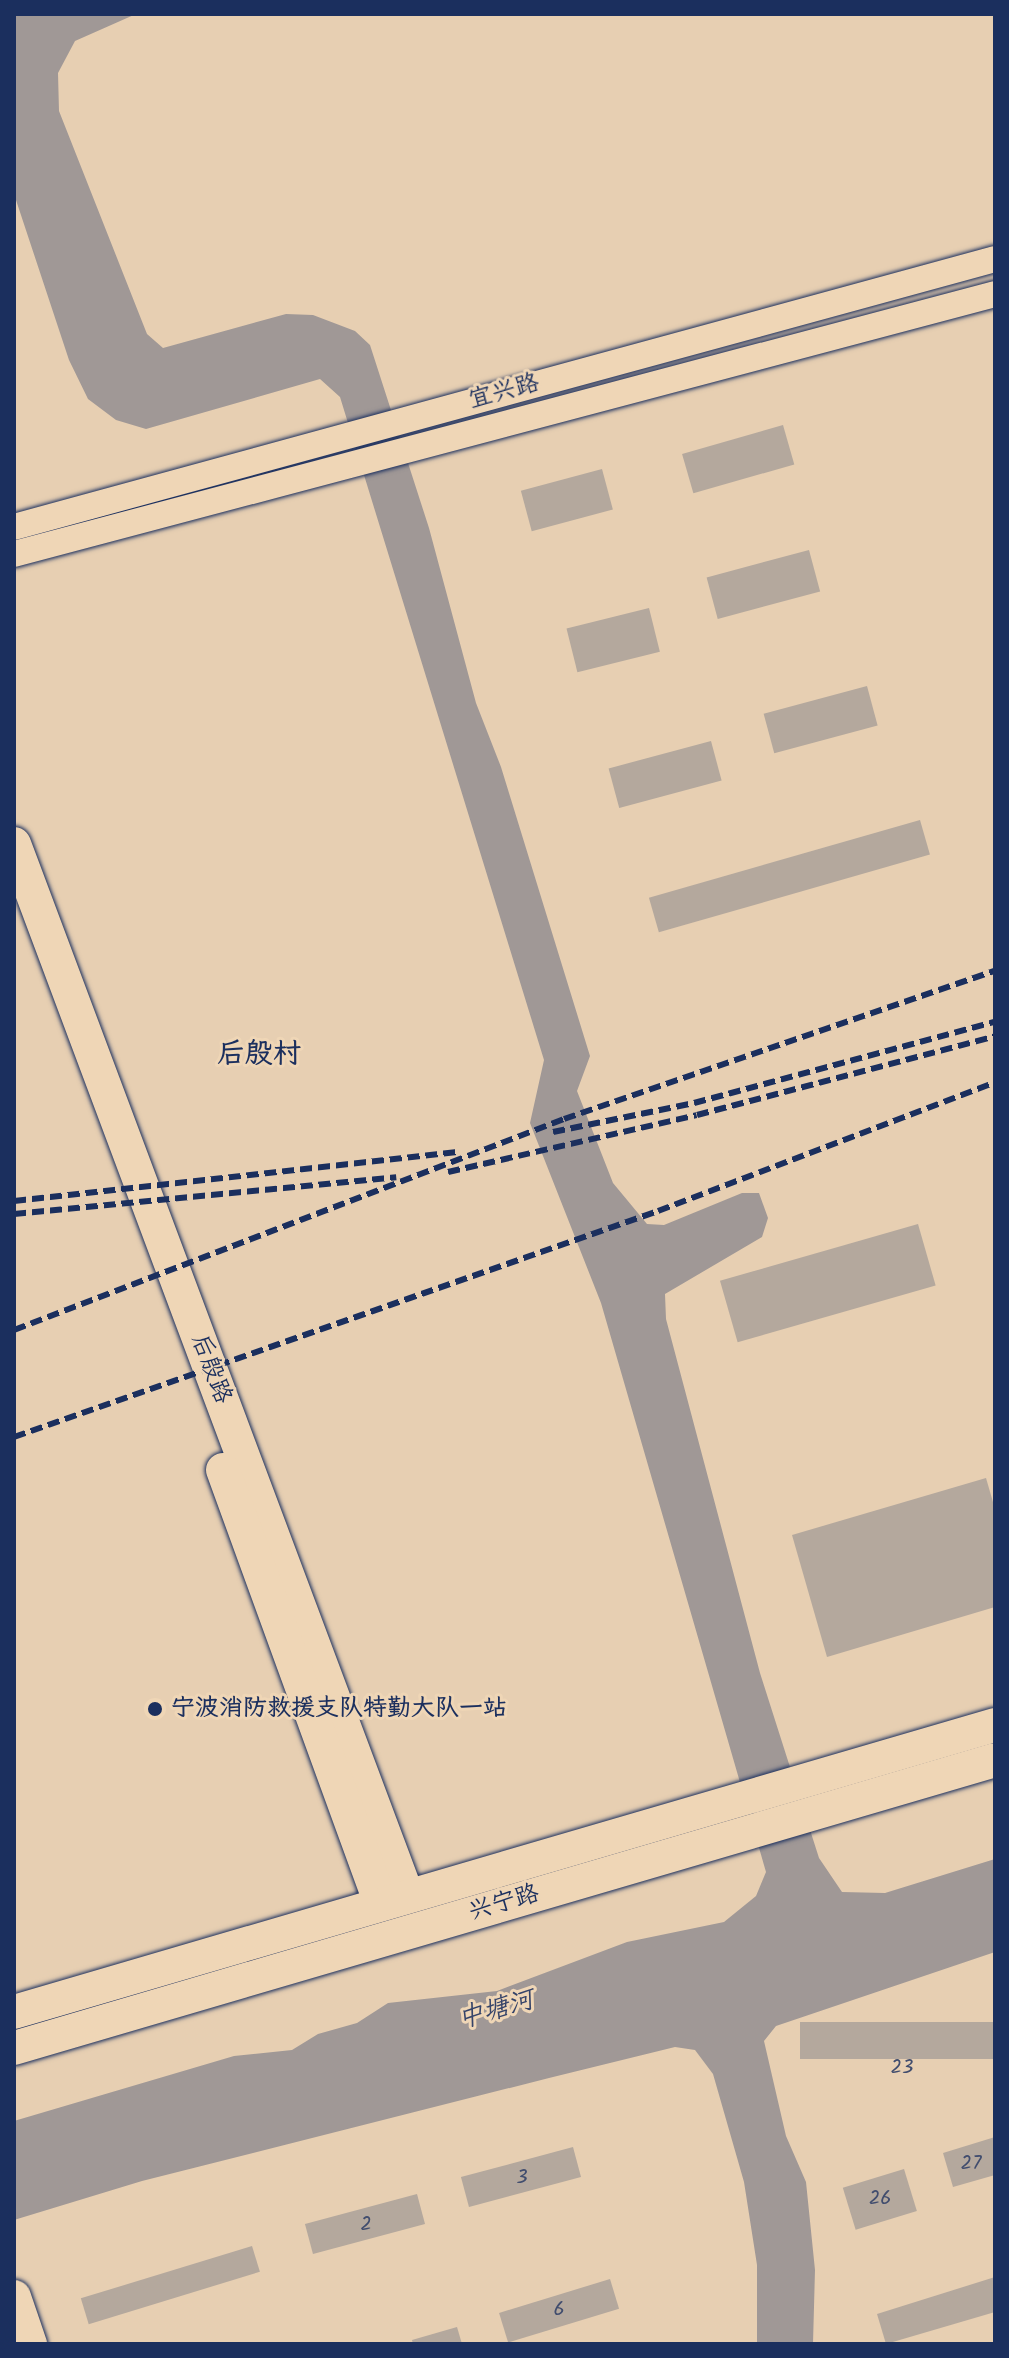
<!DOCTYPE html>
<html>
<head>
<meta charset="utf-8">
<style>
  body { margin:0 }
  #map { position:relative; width:1009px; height:2358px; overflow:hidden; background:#e7cfb2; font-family:Kalam,"LXGW WenKai TC",sans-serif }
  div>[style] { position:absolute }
  .water>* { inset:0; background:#a09896 }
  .building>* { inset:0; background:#b4a89d; transform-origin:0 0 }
  .roads { filter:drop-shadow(0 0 2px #1b2f5e) drop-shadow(0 0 2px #1b2f5e) }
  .minor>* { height:26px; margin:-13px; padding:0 13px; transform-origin:13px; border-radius:13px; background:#efd6b6 }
  .major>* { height:34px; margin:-17px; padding:0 17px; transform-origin:17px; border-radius:17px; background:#efd6b6 }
  .rail>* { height:6px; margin-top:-3px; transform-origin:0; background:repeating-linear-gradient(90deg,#1b2f5e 0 12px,transparent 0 18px) }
  .dots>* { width:22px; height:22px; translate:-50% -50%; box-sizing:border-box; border:4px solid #efd6b6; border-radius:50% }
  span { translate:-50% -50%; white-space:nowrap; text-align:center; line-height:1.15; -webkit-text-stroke:6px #efd6b6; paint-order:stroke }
  .number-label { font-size:20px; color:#414d6e }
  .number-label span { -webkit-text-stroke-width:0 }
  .street-label { font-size:24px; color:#1b2f5e }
  .poi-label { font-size:24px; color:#1b2f5e; font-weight:700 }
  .left { translate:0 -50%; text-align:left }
  .water-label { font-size:26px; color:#364469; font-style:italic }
  .quarter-label { font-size:28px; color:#1b2f5e; font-weight:700 }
  .frame { position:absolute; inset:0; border:16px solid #1b2f5e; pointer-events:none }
</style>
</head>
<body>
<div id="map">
  <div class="water">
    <i style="clip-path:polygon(14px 14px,136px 14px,75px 41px,58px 73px,59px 111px,147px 334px,163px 348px,286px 314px,313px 315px,355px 331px,370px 345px,429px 528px,476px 703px,501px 767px,590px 1056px,577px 1091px,613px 1183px,647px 1224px,664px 1225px,742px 1193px,759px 1193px,768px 1218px,762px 1237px,665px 1294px,666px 1319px,760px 1673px,819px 1858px,842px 1892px,885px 1893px,995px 1859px,995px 1952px,776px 2026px,764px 2041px,786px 2136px,806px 2182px,815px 2270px,813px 2344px,757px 2344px,757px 2265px,744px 2182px,713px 2074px,695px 2050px,675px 2047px,549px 2078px,142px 2181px,14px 2220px,14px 2121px,234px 2056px,292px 2050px,318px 2034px,357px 2023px,388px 2003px,497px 1991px,627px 1942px,724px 1922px,756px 1896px,766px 1872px,601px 1303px,530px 1123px,544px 1060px,340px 397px,320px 379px,146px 429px,116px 420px,88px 399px,69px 360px,14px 194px)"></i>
  </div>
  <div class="building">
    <i style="left:783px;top:425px;width:41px;height:105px;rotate:74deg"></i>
    <i style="left:602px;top:469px;width:42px;height:84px;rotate:75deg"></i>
    <i style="left:809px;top:550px;width:43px;height:106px;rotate:75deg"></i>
    <i style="left:649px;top:608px;width:45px;height:85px;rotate:76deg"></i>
    <i style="left:867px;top:686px;width:41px;height:107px;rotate:75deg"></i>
    <i style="left:711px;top:741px;width:41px;height:106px;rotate:75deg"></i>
    <i style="left:920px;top:820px;width:36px;height:282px;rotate:74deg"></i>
    <i style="left:918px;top:1224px;width:64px;height:206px;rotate:74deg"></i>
    <i style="clip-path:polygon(986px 1478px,995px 1509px,995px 1607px,827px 1657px,792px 1535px)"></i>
    <i style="left:995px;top:2022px;width:37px;height:195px;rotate:90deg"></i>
    <i style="clip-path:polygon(995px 2137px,995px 2175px,953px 2187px,943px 2153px)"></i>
    <i style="left:573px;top:2147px;width:31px;height:116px;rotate:75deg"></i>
    <i style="left:904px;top:2169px;width:44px;height:64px;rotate:73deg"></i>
    <i style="left:417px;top:2194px;width:31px;height:116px;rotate:75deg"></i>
    <i style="left:252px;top:2246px;width:27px;height:179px;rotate:73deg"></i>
    <i style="clip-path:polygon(995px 2277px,995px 2312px,886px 2344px,877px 2314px)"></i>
    <i style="left:610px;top:2279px;width:31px;height:116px;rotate:73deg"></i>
    <i style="clip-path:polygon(457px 2327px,462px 2344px,413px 2344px,412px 2340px)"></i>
  </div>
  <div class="roads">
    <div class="minor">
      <i style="left:14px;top:527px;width:1017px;rotate:-15.28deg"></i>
      <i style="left:14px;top:554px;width:1015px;rotate:-14.84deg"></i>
    </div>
    <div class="major">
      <i style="left:14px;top:844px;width:1122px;rotate:69.5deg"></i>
      <i style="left:223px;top:1470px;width:461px;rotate:70deg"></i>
      <i style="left:14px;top:2012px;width:1022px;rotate:-16.31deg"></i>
      <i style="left:14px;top:2048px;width:1022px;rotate:-16.36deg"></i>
      <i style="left:14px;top:2297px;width:50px;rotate:71.2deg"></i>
    </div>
  </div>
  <div class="rail">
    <i style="left:553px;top:1132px;width:144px;rotate:-11.6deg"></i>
    <i style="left:694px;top:1103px;width:312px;rotate:-15.1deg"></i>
    <i style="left:448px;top:1172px;width:255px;rotate:-12.9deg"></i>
    <i style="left:697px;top:1115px;width:308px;rotate:-14.8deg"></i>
    <i style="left:14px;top:1201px;width:448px;rotate:-6.3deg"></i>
    <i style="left:14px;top:1214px;width:384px;rotate:-5.5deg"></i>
    <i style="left:14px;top:1330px;width:589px;rotate:-20.99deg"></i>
    <i style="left:564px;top:1119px;width:456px;rotate:-19deg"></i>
    <i style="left:14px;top:1437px;width:683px;rotate:-19.34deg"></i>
    <i style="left:658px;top:1211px;width:361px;rotate:-20.9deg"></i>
  </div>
  <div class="dots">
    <i style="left:155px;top:1709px;background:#1b2f5e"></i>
  </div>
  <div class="number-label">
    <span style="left:902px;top:2068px">23</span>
    <span style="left:971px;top:2164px">27</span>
    <span style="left:522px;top:2178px">3</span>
    <span style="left:880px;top:2199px">26</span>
    <span style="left:366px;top:2225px">2</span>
    <span style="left:559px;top:2310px">6</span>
  </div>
  <div class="street-label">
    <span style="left:504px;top:392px;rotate:-15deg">宜兴路</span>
    <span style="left:211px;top:1369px;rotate:69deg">后殷路</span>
    <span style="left:504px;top:1903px;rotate:-16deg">兴宁路</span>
  </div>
  <div class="poi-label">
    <span class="left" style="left:171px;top:1709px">宁波消防救援支队特勤大队一站</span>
  </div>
  <div class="water-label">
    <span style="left:496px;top:2011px;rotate:-16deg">中塘河</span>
  </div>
  <div class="quarter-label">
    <span style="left:259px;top:1055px">后殷村</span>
  </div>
  <div class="frame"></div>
</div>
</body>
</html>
